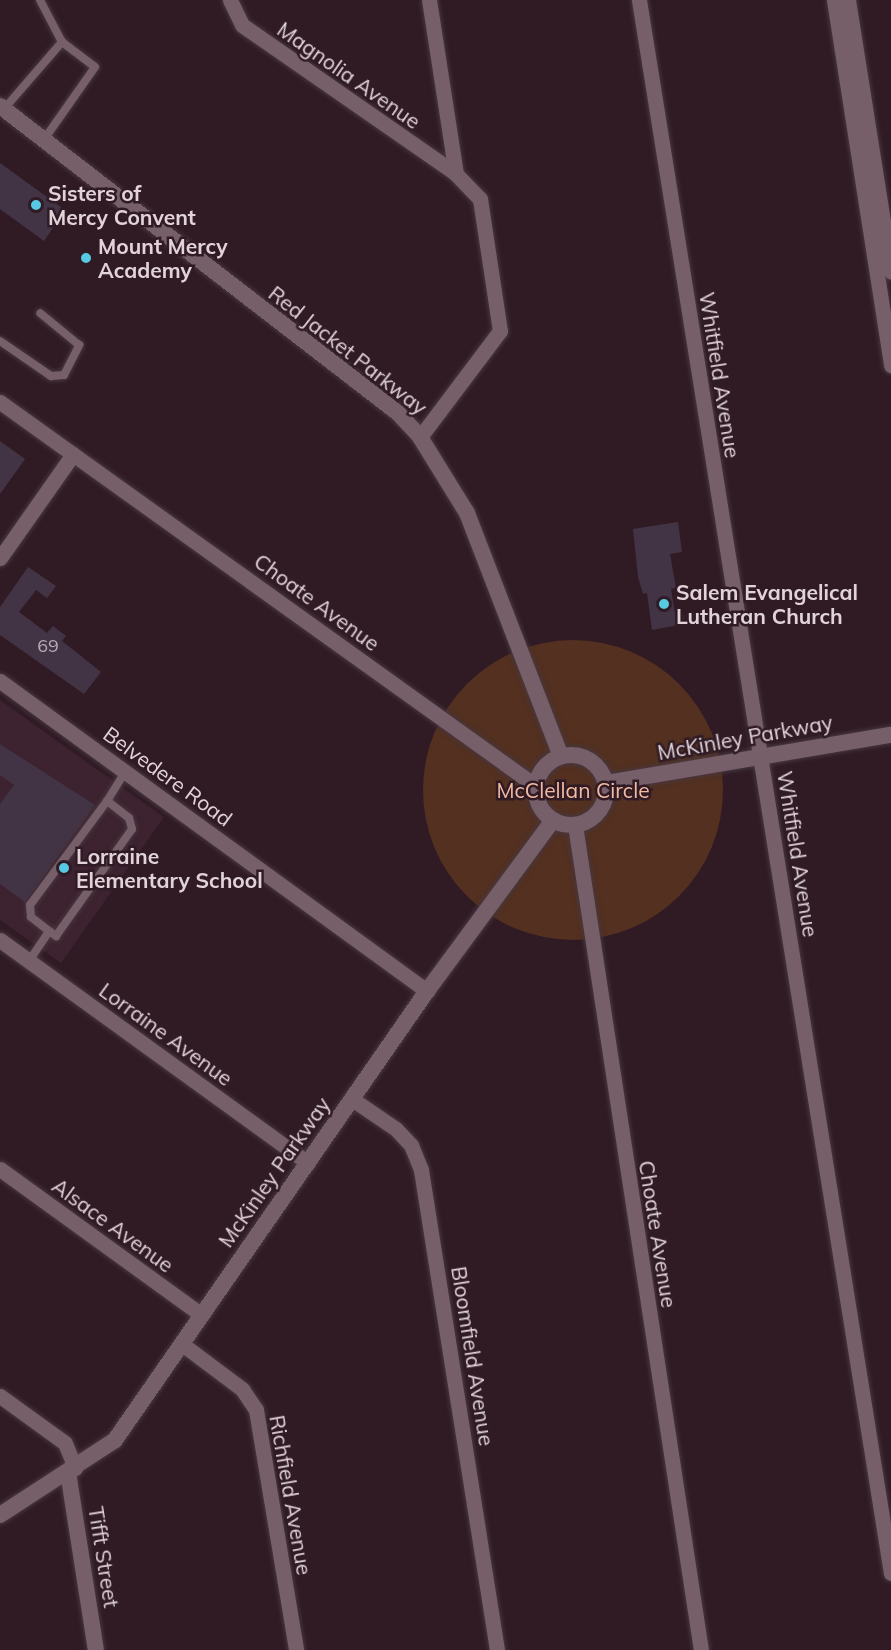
<!DOCTYPE html>
<html>
<head>
<meta charset="utf-8">
<style>
  body { margin:0 }
  #map { position:relative; width:891px; height:1650px; overflow:hidden; background:#301b25; font-family:Mulish,sans-serif }
  div>[style] { position:absolute }
  .built>* { inset:0; background:#3d222f }
  .green>* { inset:0; background:#533020 }
  .round { border-radius:50% }
  .building>* { inset:0; background:#433445 }
  .roads { filter:drop-shadow(0 0 2px #47373f) drop-shadow(0 0 2px #47373f) }
  .service>* { height:8px; margin:-4px; padding:0 4px; transform-origin:4px; border-radius:4px; background:#775f69 }
  .minor>* { height:15px; margin:-7.5px; padding:0 7.5px; transform-origin:7.5px; border-radius:7.5px; background:#775f69 }
  .tertiary>* { height:16px; margin:-8px; padding:0 8px; transform-origin:8px; border-radius:8px; background:#775f69 }
  .tertiary>.ring { margin:-8px; padding:0; box-sizing:content-box; background:none; border:16px solid #775f69; border-radius:50% }
  .dots>* { width:16px; height:16px; translate:-50% -50%; box-sizing:border-box; border:3px solid #301b25; border-radius:50% }
  span { translate:-50% -50%; white-space:nowrap; text-align:center; line-height:1.15; -webkit-text-stroke:5px #301b25; paint-order:stroke }
  .number-label { font-size:18px; color:#baabb4 }
  .number-label span { -webkit-text-stroke-width:0 }
  .street-label { font-size:21px; color:#e1d3d9 }
  .poi-label { font-size:21px; color:#e1d3d9; font-weight:700 }
  .left { translate:0 -50%; text-align:left }
  .park-label { font-size:21px; color:#f3bba2 }
</style>
</head>
<body>
<div id="map">
  <div class="built">
    <i style="clip-path:polygon(0 700px,164px 817px,61px 963px,0 920px)"></i>
  </div>
  <div class="green">
    <i class="round" style="left:423px;top:640px;width:300px;height:300px"></i>
  </div>
  <div class="building">
    <i style="clip-path:polygon(0 163px,65px 210px,44px 241px,0 209px)"></i>
    <i style="clip-path:polygon(0 441px,25px 459px,0 494px)"></i>
    <i style="clip-path:polygon(678px 522px,682px 552px,670px 554px,676px 588px,671px 589px,675px 614px,683px 613px,684px 624px,652px 630px,647px 593px,643px 594px,638px 577px,633px 529px)"></i>
    <i style="clip-path:polygon(28px 567px,56px 586px,47px 598px,36px 590px,19px 612px,47px 633px,53px 626px,66px 636px,62px 641px,101px 672px,84px 694px,0 635px,0 607px)"></i>
    <i style="clip-path:polygon(0 744px,95px 805px,25px 902px,0 884px,0 804px,14px 785px,0 775px)"></i>
  </div>
  <div class="roads">
    <div class="service">
      <i style="left:40px;top:0;width:47px;rotate:62.4deg"></i>
      <i style="left:4px;top:109px;width:89px;rotate:-49.1deg"></i>
      <i style="left:62px;top:42px;width:41px;rotate:37.1deg"></i>
      <i style="left:95px;top:67px;width:90px;rotate:125.1deg"></i>
      <i style="left:0;top:341px;width:62px;rotate:34.5deg"></i>
      <i style="left:51px;top:376px;width:13px;rotate:-4deg"></i>
      <i style="left:64px;top:375px;width:34px;rotate:-63deg"></i>
      <i style="left:79px;top:345px;width:50px;rotate:-140.6deg"></i>
      <i style="left:49px;top:931px;width:23px;rotate:-142deg"></i>
      <i style="left:31px;top:917px;width:12px;rotate:-95deg"></i>
      <i style="left:30px;top:905px;width:129px;rotate:-53.5deg"></i>
      <i style="left:29px;top:961px;width:36px;rotate:-56deg"></i>
      <i style="left:49px;top:931px;width:9px;rotate:36deg"></i>
      <i style="left:56px;top:936px;width:131px;rotate:-54.6deg"></i>
      <i style="left:132px;top:829px;width:11px;rotate:-105deg"></i>
      <i style="left:129px;top:818px;width:28px;rotate:-142deg"></i>
      <i style="left:107px;top:801px;width:36px;rotate:-58deg"></i>
    </div>
    <div class="minor">
      <i style="left:230px;top:0;width:28px;rotate:64deg"></i>
      <i style="left:242px;top:25px;width:261px;rotate:34.8deg"></i>
      <i style="left:639px;top:0;width:1593px;rotate:80.9deg"></i>
      <i style="left:834px;top:0;width:370px;rotate:81.1deg"></i>
      <i style="left:848px;top:0;width:275px;rotate:81deg"></i>
      <i style="left:0;top:402px;width:659px;rotate:35.62deg"></i>
      <i style="left:420px;top:437px;width:133px;rotate:-53deg"></i>
      <i style="left:500px;top:331px;width:134px;rotate:-98.6deg"></i>
      <i style="left:480px;top:199px;width:35px;rotate:-134deg"></i>
      <i style="left:456px;top:174px;width:176px;rotate:-98.8deg"></i>
      <i style="left:0;top:558px;width:127px;rotate:-54.9deg"></i>
      <i style="left:0;top:681px;width:528px;rotate:35.98deg"></i>
      <i style="left:575px;top:825px;width:835px;rotate:81.32deg"></i>
      <i style="left:0;top:940px;width:380px;rotate:35.9deg"></i>
      <i style="left:352px;top:1099px;width:53px;rotate:34.3deg"></i>
      <i style="left:396px;top:1129px;width:22px;rotate:47deg"></i>
      <i style="left:411px;top:1145px;width:27px;rotate:68deg"></i>
      <i style="left:421px;top:1170px;width:486px;rotate:81deg"></i>
      <i style="left:0;top:1169px;width:249px;rotate:35.9deg"></i>
      <i style="left:182px;top:1344px;width:75px;rotate:36.9deg"></i>
      <i style="left:242px;top:1389px;width:25px;rotate:56deg"></i>
      <i style="left:256px;top:1410px;width:243px;rotate:80.5deg"></i>
      <i style="left:0;top:1396px;width:80px;rotate:35.9deg"></i>
      <i style="left:65px;top:1443px;width:27px;rotate:68deg"></i>
    </div>
    <div class="tertiary">
      <i style="left:0;top:106px;width:503px;rotate:37.65deg"></i>
      <i style="left:398px;top:413px;width:33px;rotate:47deg"></i>
      <i style="left:420px;top:437px;width:89px;rotate:58.3deg"></i>
      <i style="left:467px;top:513px;width:261px;rotate:68.9deg"></i>
      <i class="ring" style="left:536px;top:755px;width:54px;height:54px"></i>
      <i style="left:606px;top:783px;width:289px;rotate:-9.6deg"></i>
      <i style="left:68px;top:1472px;width:180px;rotate:81.1deg"></i>
      <i style="left:0;top:1515px;width:137px;rotate:-33.1deg"></i>
      <i style="left:115px;top:1440px;width:547px;rotate:-55.21deg"></i>
      <i style="left:427px;top:991px;width:212px;rotate:-53.6deg"></i>
    </div>
  </div>
  <div class="dots">
    <i style="left:36px;top:205px;background:#57c9e2"></i>
    <i style="left:86px;top:258px;background:#57c9e2"></i>
    <i style="left:664px;top:604px;background:#57c9e2"></i>
    <i style="left:64px;top:868px;background:#57c9e2"></i>
  </div>
  <div class="number-label">
    <span style="left:48px;top:646px">69</span>
  </div>
  <div class="street-label">
    <span style="left:349px;top:75px;rotate:35deg">Magnolia Avenue</span>
    <span style="left:348px;top:350px;rotate:38deg">Red Jacket Parkway</span>
    <span style="left:720px;top:375px;rotate:81deg">Whitfield Avenue</span>
    <span style="left:317px;top:602px;rotate:36deg">Choate Avenue</span>
    <span style="left:745px;top:737px;rotate:-10deg">McKinley Parkway</span>
    <span style="left:168px;top:776px;rotate:36deg">Belvedere Road</span>
    <span style="left:798px;top:854px;rotate:81deg">Whitfield Avenue</span>
    <span style="left:166px;top:1034px;rotate:36deg">Lorraine Avenue</span>
    <span style="left:274px;top:1172px;rotate:-55deg">McKinley Parkway</span>
    <span style="left:113px;top:1225px;rotate:36deg">Alsace Avenue</span>
    <span style="left:658px;top:1234px;rotate:81deg">Choate Avenue</span>
    <span style="left:473px;top:1356px;rotate:81deg">Bloomfield Avenue</span>
    <span style="left:291px;top:1495px;rotate:80deg">Richfield Avenue</span>
    <span style="left:104px;top:1557px;rotate:81deg">Tifft Street</span>
  </div>
  <div class="poi-label">
    <span class="left" style="left:48px;top:205px">Sisters of<br>Mercy Convent</span>
    <span class="left" style="left:98px;top:258px">Mount Mercy<br>Academy</span>
    <span class="left" style="left:676px;top:604px">Salem Evangelical<br>Lutheran Church</span>
    <span class="left" style="left:76px;top:868px">Lorraine<br>Elementary School</span>
  </div>
  <div class="park-label">
    <span style="left:573px;top:790px">McClellan Circle</span>
  </div>
</div>
</body>
</html>
